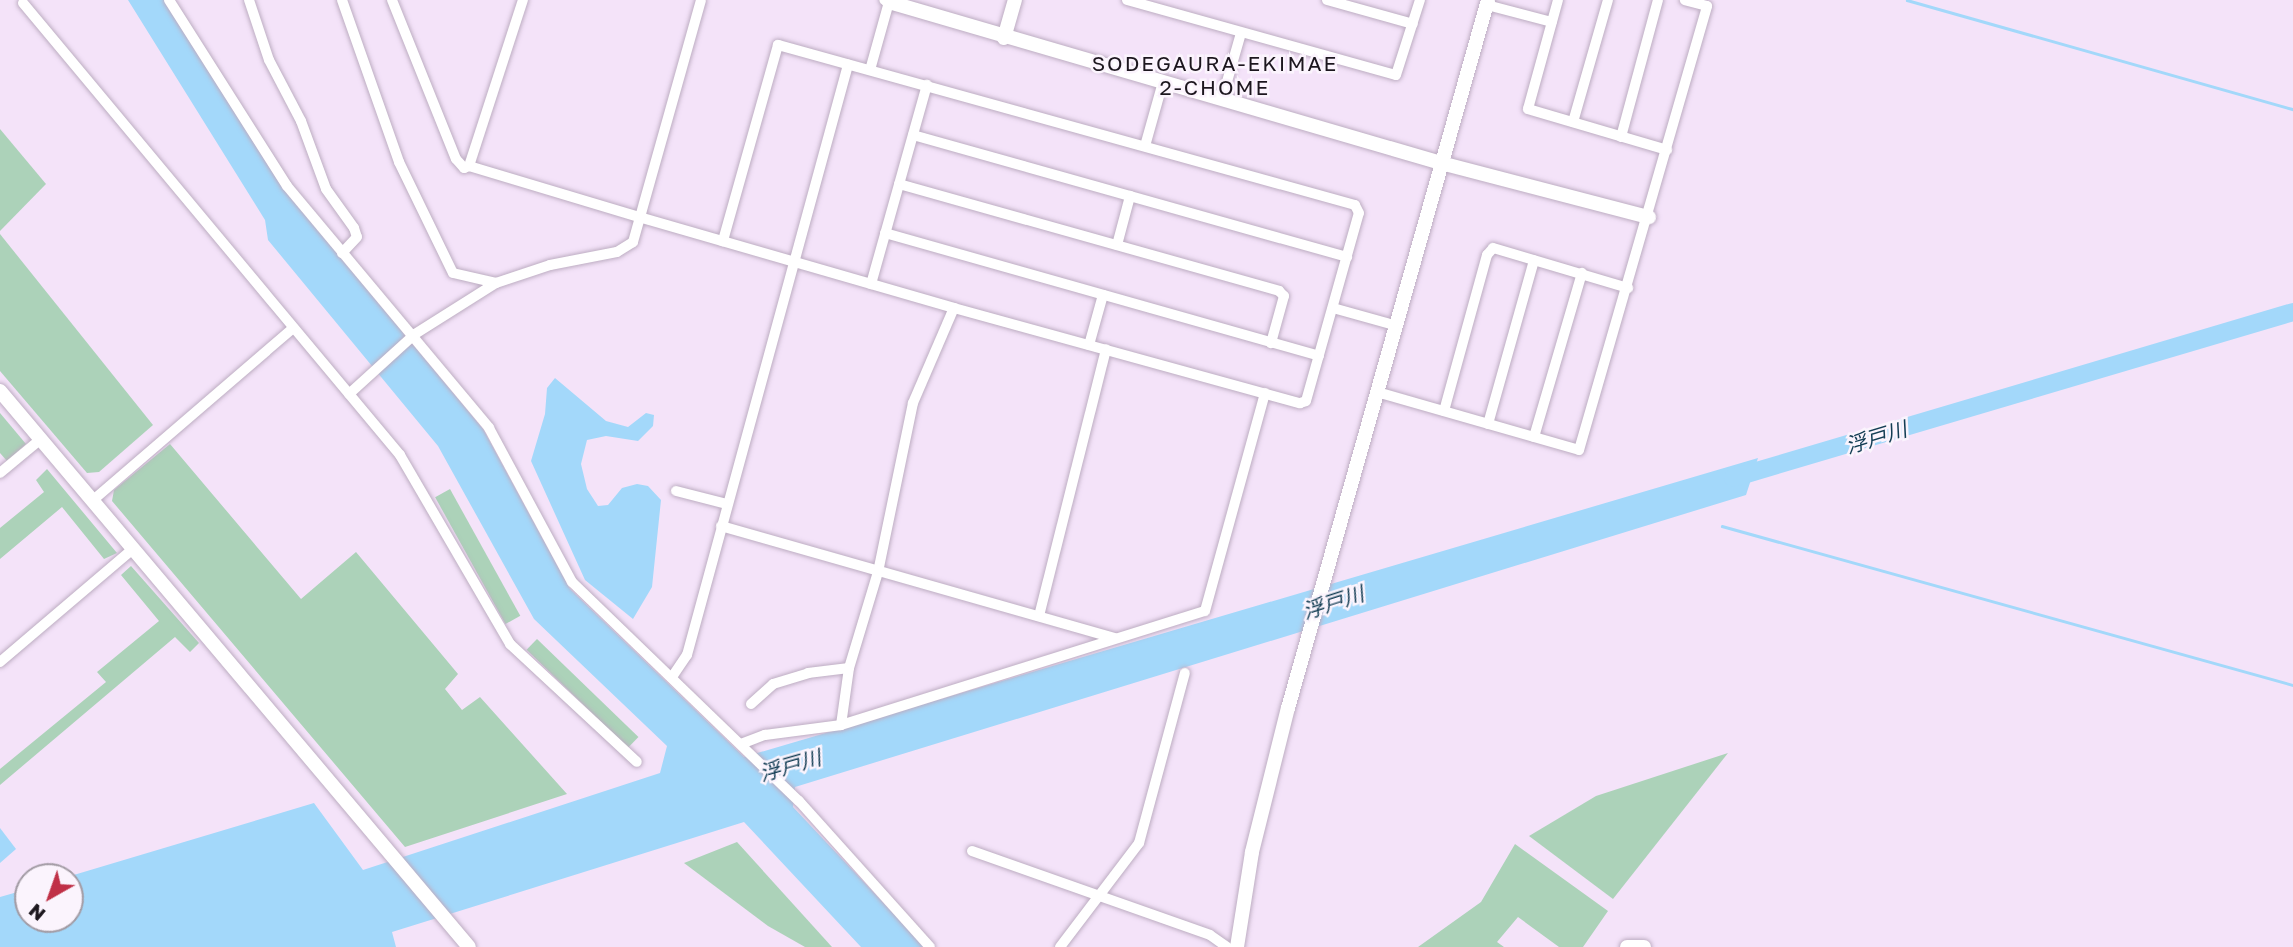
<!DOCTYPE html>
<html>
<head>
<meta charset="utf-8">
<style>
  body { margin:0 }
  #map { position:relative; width:2293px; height:947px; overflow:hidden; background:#f4e3f9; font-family:"Golos Text","Noto Sans JP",sans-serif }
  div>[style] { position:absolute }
  .green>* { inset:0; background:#acd2b9; transform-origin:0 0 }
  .water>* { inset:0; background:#a3d8fa }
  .stream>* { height:2.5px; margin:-1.25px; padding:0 1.25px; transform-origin:1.25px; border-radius:1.25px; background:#a3d8fa }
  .river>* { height:18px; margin:-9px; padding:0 9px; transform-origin:9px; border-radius:9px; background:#a3d8fa }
  .roads { filter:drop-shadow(0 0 2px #bdadc2) drop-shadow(0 0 2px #bdadc2) }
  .street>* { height:10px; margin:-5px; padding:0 5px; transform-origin:5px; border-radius:5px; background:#fff }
  .secondary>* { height:14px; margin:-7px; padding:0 7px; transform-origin:7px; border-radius:7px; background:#fff }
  span { translate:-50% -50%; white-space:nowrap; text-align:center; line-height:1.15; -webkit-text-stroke:5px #fbf4fd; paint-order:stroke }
  .neighbourhood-label { font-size:21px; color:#1c161e; letter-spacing:2px }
  .water-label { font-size:21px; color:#133d54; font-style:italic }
  .north { position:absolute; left:14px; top:863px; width:70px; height:70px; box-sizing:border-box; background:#fbf4fd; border:2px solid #a29ba4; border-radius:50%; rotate:220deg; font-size:19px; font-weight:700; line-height:28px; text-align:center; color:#1c161e }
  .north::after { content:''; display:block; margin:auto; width:24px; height:32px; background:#c03047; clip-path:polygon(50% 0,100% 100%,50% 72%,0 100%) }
</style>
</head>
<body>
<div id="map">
  <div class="green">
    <i style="clip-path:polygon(0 129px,46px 184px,0 231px)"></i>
    <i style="clip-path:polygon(0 234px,153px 425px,99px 472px,87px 473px,0 371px)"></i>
    <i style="clip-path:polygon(0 413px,26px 444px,7px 461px,0 453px)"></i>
    <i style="clip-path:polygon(170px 444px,301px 599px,356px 552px,458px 674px,445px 689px,462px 710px,480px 697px,567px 794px,405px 847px,112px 501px,114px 490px)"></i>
    <i style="clip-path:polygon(47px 469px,117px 553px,104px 559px,62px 507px,0 559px,0 528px,44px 492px,36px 480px)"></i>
    <i style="left:450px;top:489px;width:145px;height:17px;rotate:61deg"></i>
    <i style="clip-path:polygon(131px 566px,199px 643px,190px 652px,175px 637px,0 785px,0 769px,106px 682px,97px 672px,159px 621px,121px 575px)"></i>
    <i style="left:537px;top:639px;width:141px;height:15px;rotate:44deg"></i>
    <i style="clip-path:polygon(1728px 753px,1613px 899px,1529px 836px,1596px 796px)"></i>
    <i style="clip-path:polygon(737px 842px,832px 947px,805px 947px,768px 926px,684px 863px)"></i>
    <i style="clip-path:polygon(1515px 844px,1608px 911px,1583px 947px,1559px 947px,1518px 917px,1497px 942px,1504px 947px,1418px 947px,1481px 902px)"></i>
  </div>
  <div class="water">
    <i style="clip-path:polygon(128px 0,165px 0,280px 184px,483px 429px,570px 589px,744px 757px,1758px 458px,1746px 495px,795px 787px,793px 807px,925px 947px,861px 947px,744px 822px,392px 932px,396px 947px,0 947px,0 897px,28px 889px,28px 919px,70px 919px,67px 877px,314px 803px,363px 870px,660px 773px,667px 746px,534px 619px,438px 446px,268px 240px,265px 220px)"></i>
    <i style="clip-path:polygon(555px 378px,606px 421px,628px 427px,646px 413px,654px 415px,653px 426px,638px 441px,606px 436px,587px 440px,581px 464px,587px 489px,598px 506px,608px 505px,622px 488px,637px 484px,648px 486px,661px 500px,652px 587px,633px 619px,585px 580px,531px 461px,545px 414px,547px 388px)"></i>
    <i style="clip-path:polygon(0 828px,16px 849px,0 863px)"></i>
  </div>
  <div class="stream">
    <i style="left:1907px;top:0;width:401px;rotate:15.8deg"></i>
    <i style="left:1722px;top:526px;width:593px;rotate:15.56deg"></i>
  </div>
  <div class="river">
    <i style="left:1733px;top:478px;width:584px;rotate:-16.51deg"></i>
  </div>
  <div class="roads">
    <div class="street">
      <i style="left:169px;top:0;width:220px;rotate:57.6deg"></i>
      <i style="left:287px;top:186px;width:315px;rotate:50.1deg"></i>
      <i style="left:489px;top:428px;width:175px;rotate:61.7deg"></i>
      <i style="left:572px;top:582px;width:315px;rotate:44deg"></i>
      <i style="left:799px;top:801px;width:196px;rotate:48.1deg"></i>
      <i style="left:249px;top:0;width:63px;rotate:71.6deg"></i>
      <i style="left:269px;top:60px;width:69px;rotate:62.3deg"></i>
      <i style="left:301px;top:121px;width:72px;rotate:69.8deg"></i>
      <i style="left:326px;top:189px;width:48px;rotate:54.3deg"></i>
      <i style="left:354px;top:228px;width:9px;rotate:72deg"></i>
      <i style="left:357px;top:237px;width:22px;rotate:133deg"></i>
      <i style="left:342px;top:0;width:172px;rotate:70.6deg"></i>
      <i style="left:399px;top:162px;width:123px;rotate:64.1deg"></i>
      <i style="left:453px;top:273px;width:44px;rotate:13.1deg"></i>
      <i style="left:392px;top:0;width:171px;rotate:68.1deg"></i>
      <i style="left:456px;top:159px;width:12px;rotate:48deg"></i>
      <i style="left:464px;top:168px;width:5px;rotate:-22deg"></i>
      <i style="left:469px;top:166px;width:177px;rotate:16.7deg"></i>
      <i style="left:639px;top:217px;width:328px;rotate:16.1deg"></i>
      <i style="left:954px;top:308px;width:359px;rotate:15.4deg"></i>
      <i style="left:1300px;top:403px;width:6px;rotate:-18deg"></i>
      <i style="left:1306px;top:401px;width:195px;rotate:-74.3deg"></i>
      <i style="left:1359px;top:213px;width:9px;rotate:-117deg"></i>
      <i style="left:1355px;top:205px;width:599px;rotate:-164.5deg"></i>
      <i style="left:778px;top:45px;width:204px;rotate:105.7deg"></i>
      <i style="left:1127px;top:0;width:279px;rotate:15.6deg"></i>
      <i style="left:1396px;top:75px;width:79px;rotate:-72.3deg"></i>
      <i style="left:1327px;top:0;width:89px;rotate:15.6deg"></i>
      <i style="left:1558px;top:0;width:113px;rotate:105.4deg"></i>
      <i style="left:1528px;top:109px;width:145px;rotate:16.4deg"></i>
      <i style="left:23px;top:3px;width:589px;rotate:50.17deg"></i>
      <i style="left:400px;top:455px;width:219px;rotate:59.8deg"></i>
      <i style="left:510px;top:644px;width:173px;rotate:42.9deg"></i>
      <i style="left:1487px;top:5px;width:67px;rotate:14.7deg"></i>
      <i style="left:870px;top:70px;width:71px;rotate:-74.4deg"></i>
      <i style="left:889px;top:2px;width:5px;rotate:-158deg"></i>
      <i style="left:1222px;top:99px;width:69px;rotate:-73.9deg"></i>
      <i style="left:1573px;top:122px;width:127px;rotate:-74deg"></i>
      <i style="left:913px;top:135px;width:451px;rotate:15.7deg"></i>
      <i style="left:1621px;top:137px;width:142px;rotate:-74.9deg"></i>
      <i style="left:1145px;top:146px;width:66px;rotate:-74.3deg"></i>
      <i style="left:469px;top:166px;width:175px;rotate:-72deg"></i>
      <i style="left:899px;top:184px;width:395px;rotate:15.7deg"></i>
      <i style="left:1279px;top:291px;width:7px;rotate:45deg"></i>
      <i style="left:1284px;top:296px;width:49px;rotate:105.5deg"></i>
      <i style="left:885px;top:233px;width:451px;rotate:15.8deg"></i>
      <i style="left:1117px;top:245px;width:51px;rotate:-75.1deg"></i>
      <i style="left:871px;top:284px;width:207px;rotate:-74.3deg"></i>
      <i style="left:1333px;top:308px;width:63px;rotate:15.6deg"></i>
      <i style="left:1089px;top:345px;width:52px;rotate:-74.4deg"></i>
      <i style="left:1377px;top:392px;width:210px;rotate:16deg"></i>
      <i style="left:1579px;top:450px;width:462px;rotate:-73.9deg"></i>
      <i style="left:1707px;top:6px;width:23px;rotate:-165deg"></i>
      <i style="left:349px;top:394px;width:89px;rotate:-42.3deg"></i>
      <i style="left:415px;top:334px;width:96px;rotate:-32.2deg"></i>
      <i style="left:496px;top:283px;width:57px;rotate:-18.4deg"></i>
      <i style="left:550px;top:265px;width:68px;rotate:-11deg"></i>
      <i style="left:617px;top:252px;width:19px;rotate:-32deg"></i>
      <i style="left:633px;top:242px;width:251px;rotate:-74.3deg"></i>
      <i style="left:1444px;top:411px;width:162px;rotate:-74.6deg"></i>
      <i style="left:1487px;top:255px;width:9px;rotate:-49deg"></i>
      <i style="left:1493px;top:248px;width:141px;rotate:16.5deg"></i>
      <i style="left:1488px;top:424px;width:170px;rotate:-74.3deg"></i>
      <i style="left:1534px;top:437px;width:171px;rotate:-73.7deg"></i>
      <i style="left:0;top:473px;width:53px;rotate:-39.7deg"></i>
      <i style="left:676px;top:491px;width:53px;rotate:14.3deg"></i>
      <i style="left:92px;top:501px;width:265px;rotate:-40.7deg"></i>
      <i style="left:721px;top:526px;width:409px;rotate:15.9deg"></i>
      <i style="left:1039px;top:616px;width:275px;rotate:-75.9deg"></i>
      <i style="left:0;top:662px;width:175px;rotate:-40.4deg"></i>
      <i style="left:672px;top:677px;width:27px;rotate:-56deg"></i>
      <i style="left:687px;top:655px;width:612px;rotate:-74.74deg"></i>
      <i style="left:751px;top:704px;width:30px;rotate:-42deg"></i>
      <i style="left:773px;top:684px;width:37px;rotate:-17deg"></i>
      <i style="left:808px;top:673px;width:41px;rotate:-7deg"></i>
      <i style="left:841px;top:725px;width:58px;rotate:-82deg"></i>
      <i style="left:849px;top:668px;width:100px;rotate:-73.2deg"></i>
      <i style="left:878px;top:572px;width:173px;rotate:-78.3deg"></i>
      <i style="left:913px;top:403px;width:103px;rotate:-66.7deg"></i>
      <i style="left:741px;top:744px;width:26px;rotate:-21deg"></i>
      <i style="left:765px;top:735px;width:77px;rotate:-7.5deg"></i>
      <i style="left:841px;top:725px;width:381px;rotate:-17.4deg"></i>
      <i style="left:1205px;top:611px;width:226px;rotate:-74.6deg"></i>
      <i style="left:972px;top:851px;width:252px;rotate:19.4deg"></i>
      <i style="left:1210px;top:935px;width:21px;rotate:35deg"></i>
      <i style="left:1060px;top:947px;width:131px;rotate:-52.8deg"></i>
      <i style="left:1139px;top:843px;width:176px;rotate:-74.9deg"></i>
    </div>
    <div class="secondary">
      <i style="left:889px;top:2px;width:575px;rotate:16.26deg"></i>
      <i style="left:1441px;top:163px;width:215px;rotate:14.6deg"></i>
      <i style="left:1004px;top:38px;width:40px;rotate:-74deg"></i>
      <i style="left:0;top:391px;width:727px;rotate:49.85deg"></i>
      <i style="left:1237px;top:947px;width:96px;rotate:-81deg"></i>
      <i style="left:1252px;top:852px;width:148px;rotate:-76deg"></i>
      <i style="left:1288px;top:708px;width:736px;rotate:-74.23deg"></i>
      <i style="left:1627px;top:947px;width:17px"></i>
    </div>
  </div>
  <div class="neighbourhood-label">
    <span style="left:1215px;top:75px">SODEGAURA-EKIMAE<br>2-CHOME</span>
  </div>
  <div class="water-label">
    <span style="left:1876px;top:437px;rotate:-17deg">浮戸川</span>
    <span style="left:1333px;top:602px;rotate:-18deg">浮戸川</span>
    <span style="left:790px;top:765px;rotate:-16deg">浮戸川</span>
  </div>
  <div class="north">N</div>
</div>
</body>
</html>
